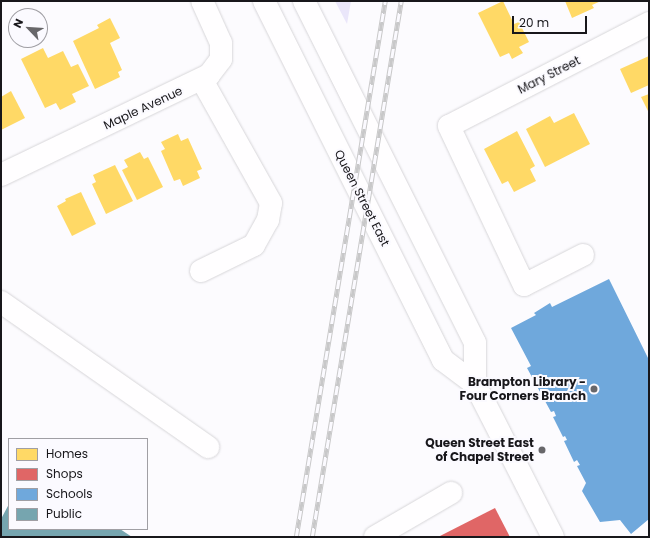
<!DOCTYPE html>
<html>
<head>
<meta charset="utf-8">
<style>
  body { margin:0 }
  #map { position:relative; width:650px; height:538px; overflow:hidden; background:#fcfbfe; font-family:Poppins,sans-serif }
  div>[style] { position:absolute }
  .green>* { inset:0; background:#eae6fa }
  .homes>* { inset:0; background:#ffd966 }
  .shops>* { inset:0; background:#e06666 }
  .schools>* { inset:0; background:#6fa8dc }
  .public>* { inset:0; background:#76a5af }
  .roads { filter:drop-shadow(0 0 1px #d7d6d9) drop-shadow(0 0 1px #d7d6d9) }
  .minor>* { height:22px; margin:-11px; padding:0 11px; transform-origin:11px; border-radius:11px; background:#fffeff }
  .major>* { height:22px; margin:-11px; padding:0 11px; transform-origin:11px; border-radius:11px; background:#fffeff }
  .rail>* { height:4.5px; margin-top:-2.25px; transform-origin:0; background:repeating-linear-gradient(90deg,#fbfaff 0 9px,#c8c8c9 0 18px); box-sizing:border-box; border-block:1px solid #c8c8c9 }
  .dots>* { width:11px; height:11px; translate:-50% -50%; box-sizing:border-box; border:2px solid #fbfaff; border-radius:50% }
  span { translate:-50% -50%; white-space:nowrap; text-align:center; line-height:1.15; -webkit-text-stroke:4px #fbfaff; paint-order:stroke }
  .street-label { font-size:12px; color:#18171b }
  .poi-label { font-size:12px; color:#18171b; font-weight:700 }
  .right { translate:-100% -50%; text-align:right }
  .frame { position:absolute; inset:0; border:2px solid #18171b; pointer-events:none }
  .legend { position:absolute; left:8px; top:438px; width:140px; height:92px; box-sizing:border-box; background:#fbfaff; border:1px solid #a09fa4; margin:0; padding:5px 7px; list-style:none; font-size:12px; color:#18171b }
  .legend li { display:flex; align-items:center; gap:8px; height:20px }
  .legend b { width:20px; border:1px solid #a09fa4 }
  .north { position:absolute; left:8px; top:8px; width:40px; height:40px; box-sizing:border-box; background:#fbfaff; border:1px solid #a09fa4; border-radius:50%; rotate:295deg; font-size:11px; font-weight:700; line-height:16px; text-align:center; color:#18171b }
  .north::after { content:''; display:block; margin:auto; width:14px; height:18px; background:#68676a; clip-path:polygon(50% 0,100% 100%,50% 72%,0 100%) }
  .scale { position:absolute; left:512px; top:16px; width:75px; height:18px; box-sizing:border-box; border:2px solid #18171b; border-top:0; padding-left:5px; font-size:12px; line-height:14px; white-space:nowrap; color:#18171b; -webkit-text-stroke:3px #fbfaff; paint-order:stroke }
</style>
</head>
<body>
<div id="map">
  <div class="green">
    <i style="clip-path:polygon(335px 1px,351px 1px,347px 24px)"></i>
  </div>
  <div class="homes">
    <i style="clip-path:polygon(503px 1px,514px 24px,519px 22px,529px 42px,519px 47px,523px 53px,512px 59px,509px 53px,500px 57px,478px 13px)"></i>
    <i style="clip-path:polygon(565px 1px,601px 1px,592px 5px,594px 8px,572px 18px)"></i>
    <i style="clip-path:polygon(110px 18px,120px 38px,110px 43px,122px 70px,118px 72px,120px 77px,95px 89px,73px 41px,99px 28px,97px 25px)"></i>
    <i style="clip-path:polygon(43px 48px,48px 58px,63px 51px,71px 67px,78px 64px,89px 86px,72px 94px,76px 102px,60px 110px,56px 103px,45px 108px,21px 59px)"></i>
    <i style="clip-path:polygon(649px 56px,649px 85px,631px 93px,620px 69px)"></i>
    <i style="clip-path:polygon(11px 91px,25px 118px,1px 130px,1px 97px)"></i>
    <i style="clip-path:polygon(649px 94px,649px 113px,641px 97px)"></i>
    <i style="clip-path:polygon(574px 113px,590px 144px,545px 167px,526px 129px,550px 116px,554px 123px)"></i>
    <i style="clip-path:polygon(517px 131px,535px 166px,530px 169px,536px 181px,514px 192px,508px 181px,502px 184px,484px 149px)"></i>
    <i style="clip-path:polygon(178px 134px,181px 141px,188px 138px,202px 169px,197px 171px,200px 178px,183px 186px,180px 179px,174px 181px,161px 151px,165px 149px,161px 142px)"></i>
    <i style="clip-path:polygon(140px 152px,144px 159px,148px 157px,163px 187px,137px 200px,122px 170px,128px 167px,124px 160px)"></i>
    <i style="clip-path:polygon(115px 165px,133px 201px,106px 214px,92px 184px,96px 182px,93px 175px)"></i>
    <i style="clip-path:polygon(81px 192px,96px 224px,72px 236px,57px 206px,66px 201px,65px 199px)"></i>
  </div>
  <div class="shops">
    <i style="clip-path:polygon(495px 508px,510px 537px,438px 537px)"></i>
  </div>
  <div class="schools">
    <i style="clip-path:polygon(609px 279px,649px 360px,649px 519px,631px 534px,620px 520px,600px 522px,582px 491px,586px 483px,577px 466px,580px 465px,577px 460px,574px 462px,564px 441px,567px 440px,565px 436px,563px 437px,553px 417px,556px 416px,554px 411px,551px 412px,527px 368px,531px 366px,511px 328px,536px 315px,534px 313px,550px 303px,552px 307px)"></i>
  </div>
  <div class="public">
    <i style="clip-path:polygon(9px 504px,9px 529px,120px 529px,132px 537px,1px 537px,1px 519px)"></i>
  </div>
  <div class="roads">
    <div class="minor">
      <i style="left:1px;top:175px;width:231px;rotate:-25.7deg"></i>
      <i style="left:209px;top:75px;width:20px;rotate:-53deg"></i>
      <i style="left:221px;top:59px;width:16px;rotate:-90deg"></i>
      <i style="left:221px;top:43px;width:46px;rotate:-114.3deg"></i>
      <i style="left:583px;top:255px;width:66px;rotate:153deg"></i>
      <i style="left:524px;top:285px;width:176px;rotate:-115.3deg"></i>
      <i style="left:449px;top:126px;width:225px;rotate:-27.2deg"></i>
      <i style="left:201px;top:271px;width:59px;rotate:-26.1deg"></i>
      <i style="left:254px;top:245px;width:29px;rotate:-61deg"></i>
      <i style="left:268px;top:220px;width:17px;rotate:-80deg"></i>
      <i style="left:271px;top:203px;width:141px;rotate:-119.3deg"></i>
      <i style="left:1px;top:302px;width:253px;rotate:35deg"></i>
      <i style="left:375px;top:537px;width:88px;rotate:-30.1deg"></i>
    </div>
    <div class="major">
      <i style="left:264px;top:1px;width:401px;rotate:63.5deg"></i>
      <i style="left:443px;top:360px;width:40px;rotate:37deg"></i>
      <i style="left:475px;top:384px;width:172px;rotate:63deg"></i>
      <i style="left:304px;top:1px;width:382px;rotate:63.4deg"></i>
      <i style="left:475px;top:343px;width:41px;rotate:90deg"></i>
    </div>
  </div>
  <div class="rail">
    <i style="left:296px;top:537px;width:543px;rotate:-80.57deg"></i>
    <i style="left:312px;top:537px;width:543px;rotate:-80.57deg"></i>
  </div>
  <div class="dots">
    <i style="left:594px;top:389px;background:#68676a"></i>
    <i style="left:542px;top:450px;background:#68676a"></i>
  </div>
  <div class="street-label">
    <span style="left:549px;top:75px;rotate:-27deg">Mary Street</span>
    <span style="left:143px;top:108px;rotate:-25deg">Maple Avenue</span>
    <span style="left:362px;top:198px;rotate:63deg">Queen Street East</span>
  </div>
  <div class="poi-label">
    <span class="right" style="left:586px;top:389px">Brampton Library -<br>Four Corners Branch</span>
    <span class="right" style="left:534px;top:450px">Queen Street East<br>of Chapel Street</span>
  </div>
  <div class="frame"></div>
  <ul class="legend">
  <li><b style="height:11px;background:#ffd966"></b>Homes</li>
  <li><b style="height:11px;background:#e06666"></b>Shops</li>
  <li><b style="height:11px;background:#6fa8dc"></b>Schools</li>
  <li><b style="height:11px;background:#76a5af"></b>Public</li>
  </ul>
  <div class="north">N</div>
  <div class="scale">20 m</div>
</div>
</body>
</html>
